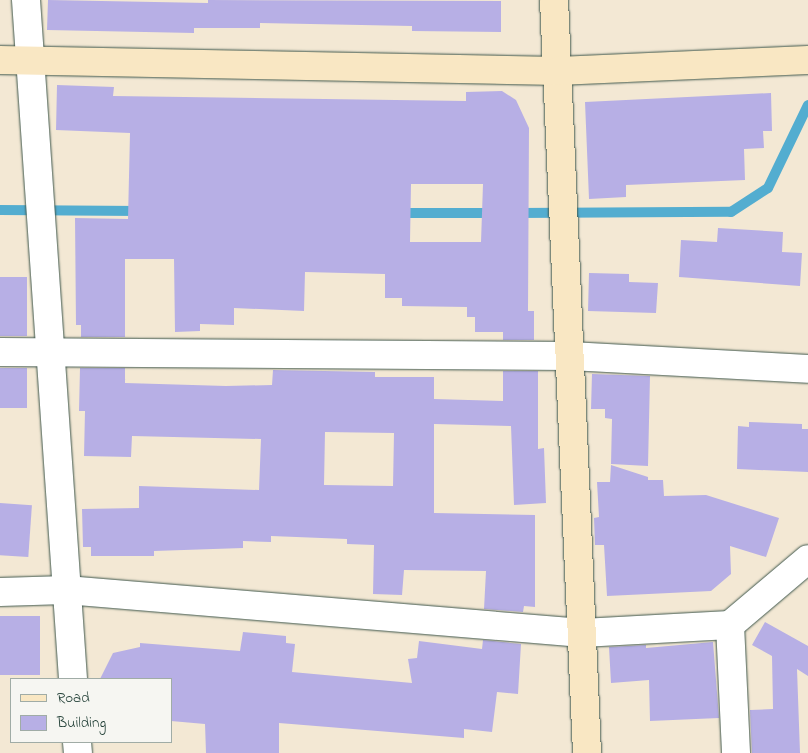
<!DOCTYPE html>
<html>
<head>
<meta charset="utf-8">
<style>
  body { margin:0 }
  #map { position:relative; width:808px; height:753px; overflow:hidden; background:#f3e8d4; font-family:"Indie Flower",sans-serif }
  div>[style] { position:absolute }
  .stream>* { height:10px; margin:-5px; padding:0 5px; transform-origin:5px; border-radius:5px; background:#53add0 }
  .building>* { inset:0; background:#b7afe5; transform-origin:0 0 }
  .roads { filter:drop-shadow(0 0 1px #3f574c) drop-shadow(0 0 1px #3f574c) }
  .street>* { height:28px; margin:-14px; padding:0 14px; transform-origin:14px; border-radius:14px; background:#fff }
  .secondary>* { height:28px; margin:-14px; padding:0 14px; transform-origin:14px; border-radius:14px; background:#f9e7c3 }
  span { translate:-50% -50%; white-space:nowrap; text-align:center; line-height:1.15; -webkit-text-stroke:4.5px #f6f6f2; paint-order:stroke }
  .legend { position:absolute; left:10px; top:678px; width:162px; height:65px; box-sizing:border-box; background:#f6f6f2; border:1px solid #a0aca6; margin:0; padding:6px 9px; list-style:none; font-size:15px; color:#1f3d34 }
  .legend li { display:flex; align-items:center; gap:10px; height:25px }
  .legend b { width:25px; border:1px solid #a0aca6 }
</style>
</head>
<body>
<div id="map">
  <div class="stream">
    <i style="left:0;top:210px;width:141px;rotate:0.4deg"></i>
    <i style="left:398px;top:213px;width:96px"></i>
    <i style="left:516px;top:213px;width:215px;rotate:-0.3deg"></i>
    <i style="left:731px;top:212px;width:44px;rotate:-33deg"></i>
    <i style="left:768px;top:188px;width:92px;rotate:-64.3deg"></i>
  </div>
  <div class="building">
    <i style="clip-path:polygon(48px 0,208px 3px,208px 0,501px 1px,501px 32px,412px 31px,412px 26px,260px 23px,260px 28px,194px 28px,194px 33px,47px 30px)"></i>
    <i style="clip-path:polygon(evenodd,57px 85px,114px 87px,113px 96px,466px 101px,466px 92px,502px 91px,516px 100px,529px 128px,528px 311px,534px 311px,534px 340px,503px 340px,503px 332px,475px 332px,475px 317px,467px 317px,467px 307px,402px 306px,402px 298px,385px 298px,385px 274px,305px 272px,304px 311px,234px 308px,234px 325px,200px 324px,200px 331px,175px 332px,174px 259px,125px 259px,125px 337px,81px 337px,81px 325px,76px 325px,75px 218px,128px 219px,130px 133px,56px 130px,57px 85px,411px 184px,483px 184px,481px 242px,410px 242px,411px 184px)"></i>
    <i style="clip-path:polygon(771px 93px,772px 131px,763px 131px,764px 148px,744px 149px,745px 180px,626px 185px,626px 197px,589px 199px,585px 102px)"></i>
    <i style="clip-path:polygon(718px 228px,783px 232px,782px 252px,802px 253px,800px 286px,679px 277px,681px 240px,717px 242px)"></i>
    <i style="clip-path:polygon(589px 273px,629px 274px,629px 282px,658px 283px,656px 313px,588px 311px)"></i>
    <i style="left:0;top:277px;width:27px;height:59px"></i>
    <i style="left:0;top:368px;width:27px;height:40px"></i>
    <i style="clip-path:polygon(evenodd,80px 368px,125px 368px,125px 383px,226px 386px,272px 385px,273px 370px,375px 372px,375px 377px,434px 377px,434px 399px,503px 401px,503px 371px,538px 371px,538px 449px,544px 448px,546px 503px,514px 505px,511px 426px,434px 424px,434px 513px,535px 515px,535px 607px,524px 606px,523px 612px,484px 609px,486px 571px,404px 570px,402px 595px,373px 594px,374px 545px,347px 544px,347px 539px,271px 536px,271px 542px,243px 541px,243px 548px,154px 551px,154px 556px,91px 556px,91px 547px,83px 547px,82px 509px,139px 508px,139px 486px,259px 490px,261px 439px,132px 436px,131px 457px,84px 456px,85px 411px,79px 411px,80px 368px,325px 432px,394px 433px,393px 486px,324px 485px,325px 432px)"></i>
    <i style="clip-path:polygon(592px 374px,650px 376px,648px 466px,611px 464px,612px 419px,605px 418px,605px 409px,591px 409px)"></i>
    <i style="clip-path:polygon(749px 422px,802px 424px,802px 429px,808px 429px,808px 472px,737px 469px,738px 426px,749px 427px)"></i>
    <i style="clip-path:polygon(611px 465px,648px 477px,648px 480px,663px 480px,664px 496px,706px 495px,779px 518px,766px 557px,730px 546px,731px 574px,711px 591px,607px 596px,604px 545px,595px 545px,594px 518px,599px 517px,597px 482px,610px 482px)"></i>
    <i style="left:0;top:503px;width:32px;height:52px;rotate:4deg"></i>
    <i style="left:0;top:616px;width:40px;height:59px"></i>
    <i style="clip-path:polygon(765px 622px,808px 646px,808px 676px,797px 669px,800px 753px,752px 753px,750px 710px,773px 709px,772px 656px,752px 645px)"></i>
    <i style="clip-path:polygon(243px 632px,286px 636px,286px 643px,295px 644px,292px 672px,412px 683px,408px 659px,417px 658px,419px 641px,482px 649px,483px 640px,521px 644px,518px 694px,497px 692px,492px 732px,464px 729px,464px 738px,279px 723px,279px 753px,206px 753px,205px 724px,171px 721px,171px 679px,100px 679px,113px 653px,140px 647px,140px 643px,240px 651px)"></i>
    <i style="clip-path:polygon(713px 642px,719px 718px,650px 721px,649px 680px,611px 683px,609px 647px,646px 645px,646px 648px)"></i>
  </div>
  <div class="roads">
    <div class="street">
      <i style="left:26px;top:0;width:681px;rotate:86.04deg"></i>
      <i style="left:0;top:352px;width:570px;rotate:0.4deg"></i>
      <i style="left:570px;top:356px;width:238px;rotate:3.1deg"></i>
      <i style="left:0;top:592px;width:66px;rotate:-1.7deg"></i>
      <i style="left:66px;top:590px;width:518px;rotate:4.76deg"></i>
      <i style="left:582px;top:633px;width:148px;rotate:-3.1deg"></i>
      <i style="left:730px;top:625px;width:102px;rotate:-40.2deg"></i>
      <i style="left:730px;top:625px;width:128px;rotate:87.3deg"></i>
      <i style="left:77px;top:742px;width:11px;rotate:85deg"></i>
    </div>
    <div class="secondary">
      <i style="left:554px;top:0;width:754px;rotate:87.49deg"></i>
      <i style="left:0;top:60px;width:558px;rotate:1.13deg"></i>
      <i style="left:558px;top:71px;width:250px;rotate:-2.5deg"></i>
    </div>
  </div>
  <ul class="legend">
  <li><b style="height:6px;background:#f9e7c3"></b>Road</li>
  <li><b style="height:14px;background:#b7afe5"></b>Building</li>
  </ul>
</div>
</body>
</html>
